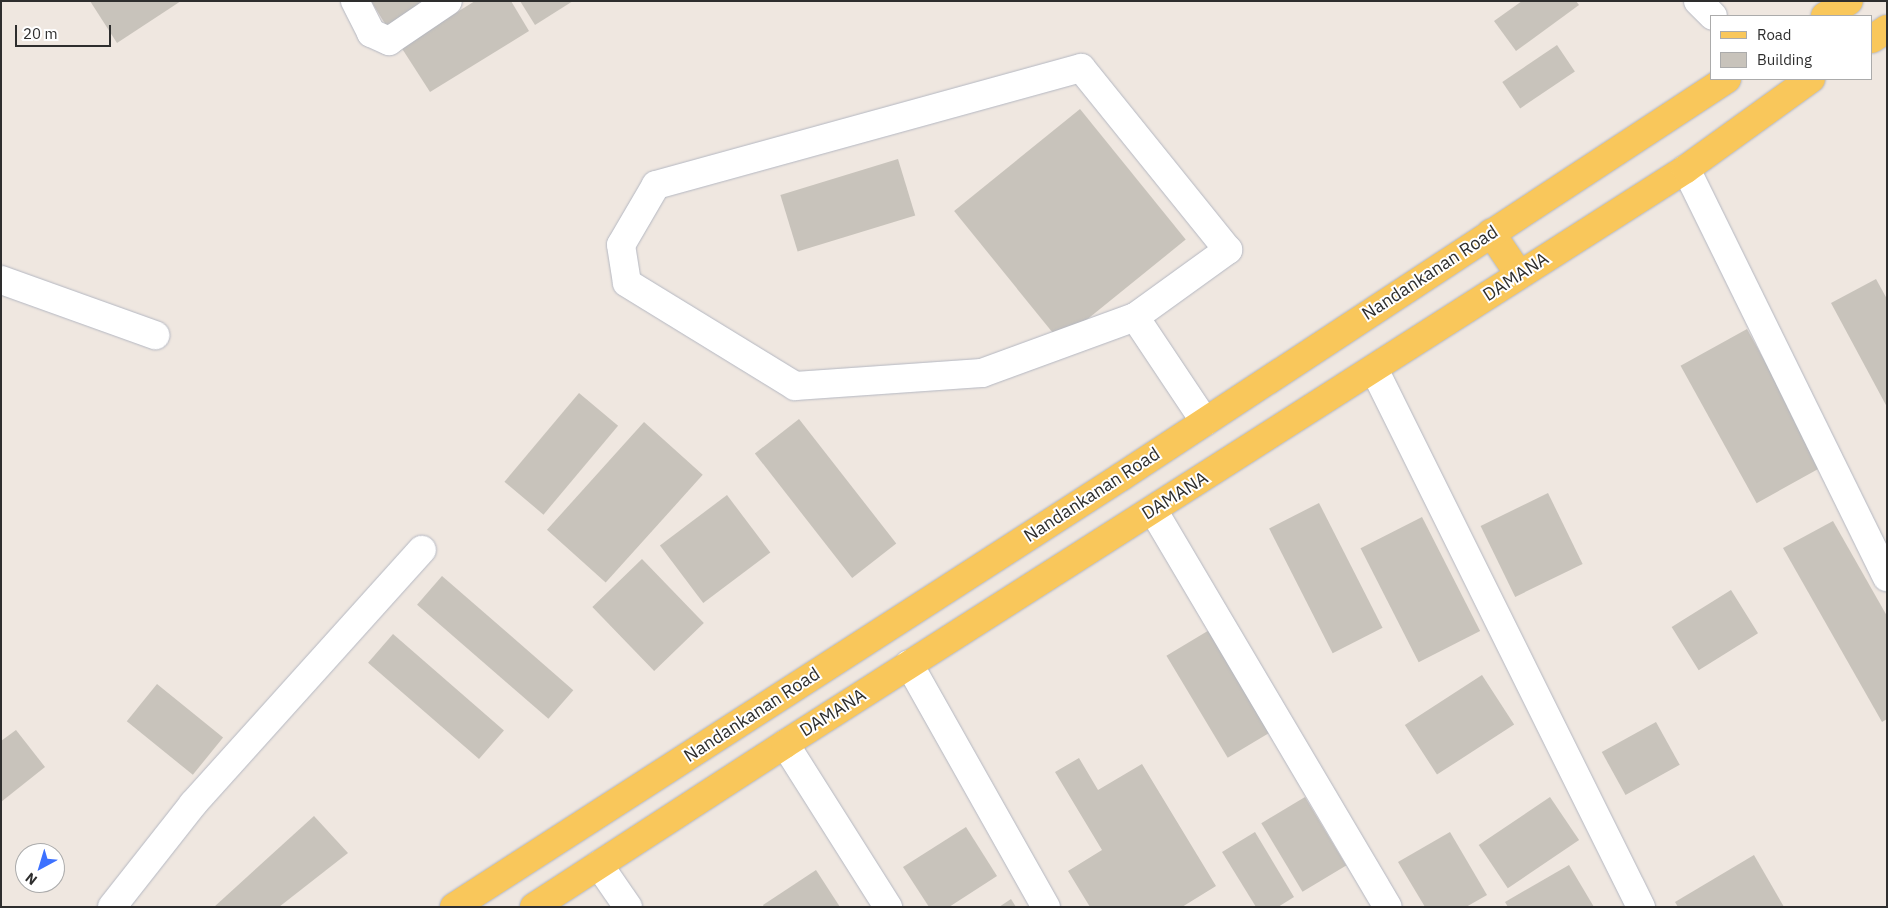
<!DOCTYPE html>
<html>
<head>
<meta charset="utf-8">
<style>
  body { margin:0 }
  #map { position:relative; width:1888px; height:908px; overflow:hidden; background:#efe7e0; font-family:"IBM Plex Sans",sans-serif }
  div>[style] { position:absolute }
  .building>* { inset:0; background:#c8c3bb; transform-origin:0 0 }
  .roads { filter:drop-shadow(0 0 1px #b4b7c1) drop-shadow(0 0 1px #b4b7c1) }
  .minor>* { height:28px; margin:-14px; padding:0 14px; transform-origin:14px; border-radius:14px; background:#fff }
  .major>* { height:28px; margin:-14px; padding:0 14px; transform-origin:14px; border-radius:14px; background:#f9c75b }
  span { translate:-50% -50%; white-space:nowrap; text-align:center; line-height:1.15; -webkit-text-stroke:4px #fff; paint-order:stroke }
  .street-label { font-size:18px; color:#2e2e2e }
  .frame { position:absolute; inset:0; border:2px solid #2e2e2e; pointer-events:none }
  .legend { position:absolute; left:1710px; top:15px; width:162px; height:65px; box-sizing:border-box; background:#fff; border:1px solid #ababab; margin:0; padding:6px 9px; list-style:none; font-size:15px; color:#2e2e2e }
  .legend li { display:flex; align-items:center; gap:10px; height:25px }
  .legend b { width:25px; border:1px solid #ababab }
  .north { position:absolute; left:15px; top:843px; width:50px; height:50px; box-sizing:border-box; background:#fff; border:1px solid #ababab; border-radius:50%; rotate:219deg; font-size:14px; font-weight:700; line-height:20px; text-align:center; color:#2e2e2e }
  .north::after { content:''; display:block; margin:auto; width:18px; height:22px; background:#3d71ff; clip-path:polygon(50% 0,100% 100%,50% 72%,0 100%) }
  .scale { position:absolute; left:15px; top:25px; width:96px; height:22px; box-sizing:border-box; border:2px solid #2e2e2e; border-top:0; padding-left:6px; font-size:15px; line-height:18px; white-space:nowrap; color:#2e2e2e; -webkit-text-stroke:4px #fff; paint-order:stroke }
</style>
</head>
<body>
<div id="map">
  <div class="building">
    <i style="clip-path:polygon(90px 1px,181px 1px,117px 43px)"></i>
    <i style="clip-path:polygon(371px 1px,428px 1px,387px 27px)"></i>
    <i style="clip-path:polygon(475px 1px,511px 1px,529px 31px,430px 92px,401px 47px)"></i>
    <i style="clip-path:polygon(520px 1px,573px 1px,535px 25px)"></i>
    <i style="clip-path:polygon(1522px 1px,1576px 1px,1579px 5px,1516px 51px,1494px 21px)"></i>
    <i style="left:1557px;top:45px;width:32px;height:66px;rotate:56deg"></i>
    <i style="left:1080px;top:109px;width:168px;height:162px;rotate:51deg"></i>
    <i style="left:898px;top:159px;width:59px;height:123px;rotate:73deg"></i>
    <i style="clip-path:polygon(1876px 279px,1887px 299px,1887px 407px,1831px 303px)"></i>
    <i style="left:1747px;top:329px;width:157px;height:76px;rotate:61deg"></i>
    <i style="left:579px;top:393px;width:51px;height:116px;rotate:40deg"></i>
    <i style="left:799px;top:419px;width:158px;height:56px;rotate:52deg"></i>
    <i style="left:644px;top:422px;width:79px;height:145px;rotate:42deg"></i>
    <i style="left:1548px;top:493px;width:79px;height:75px;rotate:64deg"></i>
    <i style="left:727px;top:495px;width:72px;height:84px;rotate:53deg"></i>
    <i style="left:1319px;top:503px;width:140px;height:56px;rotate:63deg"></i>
    <i style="left:1422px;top:517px;width:128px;height:69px;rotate:63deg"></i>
    <i style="clip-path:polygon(1833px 521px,1887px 616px,1887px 719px,1882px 722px,1783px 548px)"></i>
    <i style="left:642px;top:559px;width:89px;height:69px;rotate:46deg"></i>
    <i style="left:442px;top:576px;width:174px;height:38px;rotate:41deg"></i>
    <i style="left:1731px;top:590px;width:51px;height:70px;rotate:58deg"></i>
    <i style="left:1211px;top:629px;width:119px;height:52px;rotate:59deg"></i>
    <i style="left:393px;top:634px;width:147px;height:38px;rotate:41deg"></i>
    <i style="left:1482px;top:675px;width:59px;height:92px;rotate:57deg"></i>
    <i style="left:157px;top:684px;width:85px;height:48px;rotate:39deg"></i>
    <i style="left:1656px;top:722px;width:49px;height:62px;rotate:61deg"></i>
    <i style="clip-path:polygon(16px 730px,45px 767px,1px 802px,1px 741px)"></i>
    <i style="clip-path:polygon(1079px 758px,1098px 790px,1142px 764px,1216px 886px,1182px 907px,1090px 907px,1068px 871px,1102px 850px,1055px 772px)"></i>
    <i style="left:1305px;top:797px;width:80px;height:51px;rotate:59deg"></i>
    <i style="left:1550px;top:797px;width:52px;height:86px;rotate:56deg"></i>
    <i style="clip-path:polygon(314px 816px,348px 853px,279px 907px,214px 907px)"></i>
    <i style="clip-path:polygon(966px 827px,997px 876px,949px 907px,929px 907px,903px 867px)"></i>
    <i style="clip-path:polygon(1255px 832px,1294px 897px,1278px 907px,1256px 907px,1222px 852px)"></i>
    <i style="clip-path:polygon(1450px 832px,1487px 895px,1466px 907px,1425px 907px,1398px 862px)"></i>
    <i style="clip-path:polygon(1754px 855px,1784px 907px,1678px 907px,1675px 902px)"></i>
    <i style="clip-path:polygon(1569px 865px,1594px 907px,1508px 907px,1505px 902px)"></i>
    <i style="clip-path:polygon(816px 870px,840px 907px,764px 907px,763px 905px)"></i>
    <i style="clip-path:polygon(1011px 899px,1016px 907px,999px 907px)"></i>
  </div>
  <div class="roads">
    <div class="minor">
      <i style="left:355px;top:1px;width:36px;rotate:63deg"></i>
      <i style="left:371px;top:33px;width:20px;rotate:24deg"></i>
      <i style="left:389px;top:41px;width:71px;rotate:-34.1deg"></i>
      <i style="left:1698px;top:1px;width:21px;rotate:45deg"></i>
      <i style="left:1686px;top:169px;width:455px;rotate:63.8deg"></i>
      <i style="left:1px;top:280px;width:164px;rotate:19.7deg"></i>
      <i style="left:1135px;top:317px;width:115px;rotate:-35.8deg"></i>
      <i style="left:1228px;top:250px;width:234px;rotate:-128.9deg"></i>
      <i style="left:1081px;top:68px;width:441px;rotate:164.6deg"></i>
      <i style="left:656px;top:185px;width:69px;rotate:120.3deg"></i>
      <i style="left:621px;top:245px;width:38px;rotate:81deg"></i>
      <i style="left:627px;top:283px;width:197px;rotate:31.5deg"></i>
      <i style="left:795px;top:386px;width:187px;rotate:-4deg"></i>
      <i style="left:982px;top:373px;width:163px;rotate:-20.1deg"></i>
      <i style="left:1135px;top:317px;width:126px;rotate:56.3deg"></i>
      <i style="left:1374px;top:369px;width:601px;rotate:63.61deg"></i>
      <i style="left:1153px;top:510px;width:461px;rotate:59.4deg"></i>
      <i style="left:909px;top:664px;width:279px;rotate:60.6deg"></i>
      <i style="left:785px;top:744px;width:193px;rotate:57.7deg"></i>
      <i style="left:599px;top:865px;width:51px;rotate:55.4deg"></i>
      <i style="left:112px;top:907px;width:131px;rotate:-51.8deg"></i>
      <i style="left:193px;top:804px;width:342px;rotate:-48deg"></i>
    </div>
    <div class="major">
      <i style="left:1825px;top:16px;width:28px;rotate:-32deg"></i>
      <i style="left:1872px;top:39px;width:18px;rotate:-34deg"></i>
      <i style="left:1491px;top:233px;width:50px;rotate:55.7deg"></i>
      <i style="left:454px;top:907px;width:794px;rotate:-32.81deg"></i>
      <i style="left:1121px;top:477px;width:725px;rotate:-33.3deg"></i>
      <i style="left:534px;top:907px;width:299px;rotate:-33deg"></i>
      <i style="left:785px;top:744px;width:1069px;rotate:-32.55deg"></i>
      <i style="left:1686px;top:169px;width:154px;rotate:-35.8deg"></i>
    </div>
  </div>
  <div class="street-label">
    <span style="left:1430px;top:273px;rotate:-33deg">Nandankanan Road</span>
    <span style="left:1516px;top:277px;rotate:-33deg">DAMANA</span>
    <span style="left:1092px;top:495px;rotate:-33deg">Nandankanan Road</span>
    <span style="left:1175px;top:496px;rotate:-32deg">DAMANA</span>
    <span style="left:833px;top:713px;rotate:-32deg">DAMANA</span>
    <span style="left:752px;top:715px;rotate:-33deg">Nandankanan Road</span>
  </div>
  <div class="frame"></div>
  <ul class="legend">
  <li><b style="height:6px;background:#f9c75b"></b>Road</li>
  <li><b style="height:14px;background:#c8c3bb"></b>Building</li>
  </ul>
  <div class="north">N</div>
  <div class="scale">20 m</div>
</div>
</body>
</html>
